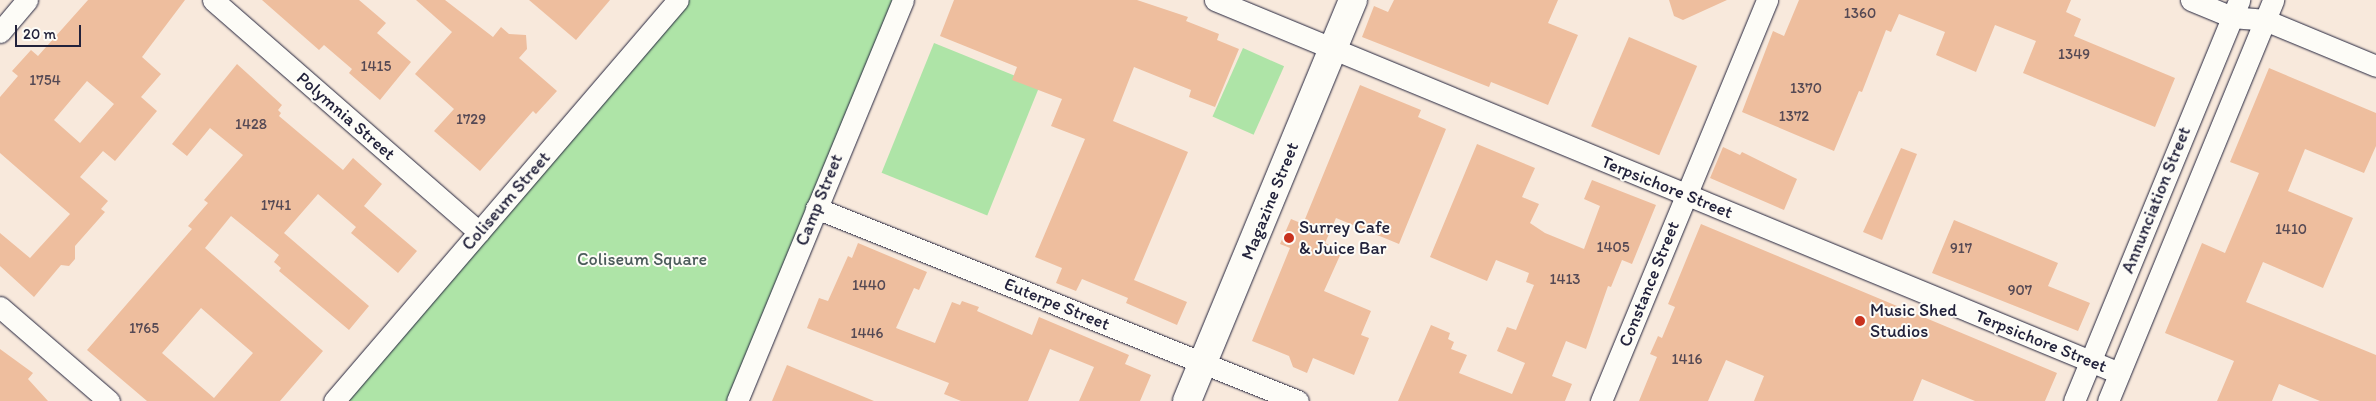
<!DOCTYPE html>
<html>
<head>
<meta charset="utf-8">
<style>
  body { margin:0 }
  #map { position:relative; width:2376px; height:401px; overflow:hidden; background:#f8e9dc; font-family:Itim,sans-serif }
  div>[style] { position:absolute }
  .green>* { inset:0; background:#aee4a7; transform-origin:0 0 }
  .building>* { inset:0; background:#eebe9e; transform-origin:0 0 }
  .roads { filter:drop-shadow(0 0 1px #22223b) drop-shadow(0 0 1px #22223b) }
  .street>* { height:21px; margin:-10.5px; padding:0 10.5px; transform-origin:10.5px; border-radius:10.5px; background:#fdfcf7 }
  .secondary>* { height:28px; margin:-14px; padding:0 14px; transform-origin:14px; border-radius:14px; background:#fdfcf7 }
  .dots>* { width:14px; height:14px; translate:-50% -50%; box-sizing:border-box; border:2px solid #fdfcf7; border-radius:50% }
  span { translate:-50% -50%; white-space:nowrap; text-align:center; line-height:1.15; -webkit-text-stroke:4px #fdfcf7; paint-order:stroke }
  .number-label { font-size:15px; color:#554954 }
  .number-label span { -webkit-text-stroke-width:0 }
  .street-label { font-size:18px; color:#22223b }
  .poi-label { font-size:18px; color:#22223b }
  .left { translate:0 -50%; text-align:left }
  .park-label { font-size:18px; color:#4c5c5b }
  .scale { position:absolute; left:15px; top:25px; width:66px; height:22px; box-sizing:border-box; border:2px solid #22223b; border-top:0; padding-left:6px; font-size:15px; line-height:18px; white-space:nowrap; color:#22223b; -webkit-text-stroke:4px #fdfcf7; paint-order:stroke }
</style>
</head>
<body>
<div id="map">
  <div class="green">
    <i style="clip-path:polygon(678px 0,903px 0,737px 401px,334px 401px)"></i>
    <i style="left:934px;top:43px;width:114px;height:140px;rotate:22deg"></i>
    <i style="left:1243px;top:48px;width:45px;height:75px;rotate:24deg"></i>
  </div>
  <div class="building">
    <i style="clip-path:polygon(evenodd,88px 0,185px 0,142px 57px,161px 74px,141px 97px,157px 111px,115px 161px,103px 151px,80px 177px,108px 201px,101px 209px,105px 212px,75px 246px,75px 259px,69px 266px,61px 265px,34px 297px,0 266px,0 233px,30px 258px,70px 214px,0 153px,0 97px,18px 76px,12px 71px,31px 50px,38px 56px,88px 0,87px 81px,114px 104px,80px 143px,54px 120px,87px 81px)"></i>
    <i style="clip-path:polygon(262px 0,359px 0,386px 23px,377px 33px,411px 62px,380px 100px,349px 73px,352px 69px,324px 45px,319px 50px)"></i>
    <i style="clip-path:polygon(416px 0,445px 0,493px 37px,501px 27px,509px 34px,526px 35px,527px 49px,519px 58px,557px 91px,536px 114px,533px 111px,480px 171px,434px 131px,454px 109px,415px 74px,452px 32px)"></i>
    <i style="clip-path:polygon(529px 0,610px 0,576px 40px)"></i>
    <i style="clip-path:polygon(954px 0,1137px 0,1188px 17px,1186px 21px,1219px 34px,1217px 40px,1239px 49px,1215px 107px,1189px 97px,1191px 90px,1134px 67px,1113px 121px,1188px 152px,1134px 280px,1187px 302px,1177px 325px,1126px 303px,1128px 298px,1082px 279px,1076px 291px,1056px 283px,1062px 268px,1035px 257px,1085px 139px,1051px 126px,1062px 99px,1012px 80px,1017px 67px,940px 36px)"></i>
    <i style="clip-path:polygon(1394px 0,1558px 0,1548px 23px,1578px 35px,1548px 105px,1491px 82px,1489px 87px,1362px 37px,1374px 6px,1388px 12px)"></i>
    <i style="clip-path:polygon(1669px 0,1727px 0,1683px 20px,1674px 16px)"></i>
    <i style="clip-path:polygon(1799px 0,2071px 0,2066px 12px,2081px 19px,2074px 36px,2175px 78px,2155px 127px,2023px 73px,2036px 41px,1995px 25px,1976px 72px,1936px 55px,1945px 32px,1899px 14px,1891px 32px,1886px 30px,1862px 92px,1859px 91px,1834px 151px,1742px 112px,1773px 31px,1784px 36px)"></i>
    <i style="left:1629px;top:37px;width:74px;height:97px;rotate:23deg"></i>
    <i style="clip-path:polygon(evenodd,237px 64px,282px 105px,278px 110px,281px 113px,279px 116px,343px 170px,353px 158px,382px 184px,364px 206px,417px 251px,398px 273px,351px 233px,356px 227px,318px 194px,284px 233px,369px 306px,349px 330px,279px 271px,281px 268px,274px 262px,279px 255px,231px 216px,205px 248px,323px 351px,280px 401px,147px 401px,87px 350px,192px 229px,188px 226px,208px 203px,204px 200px,243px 155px,210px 128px,187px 156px,172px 144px,237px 64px,201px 308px,253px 353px,214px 398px,162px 353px,201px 308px)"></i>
    <i style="clip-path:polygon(2269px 68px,2376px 113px,2376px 146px,2364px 173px,2305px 149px,2288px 191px,2353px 218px,2323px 288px,2263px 262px,2246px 302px,2376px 355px,2376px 401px,2320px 401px,2279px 384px,2272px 401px,2217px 401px,2234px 361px,2165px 333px,2202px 243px,2225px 253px,2259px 173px,2230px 162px)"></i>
    <i style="clip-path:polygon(1360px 85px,1421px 110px,1418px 117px,1446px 129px,1399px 244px,1336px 218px,1325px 243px,1342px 251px,1324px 291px,1371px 311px,1361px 335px,1369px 338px,1354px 375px,1313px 358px,1307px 373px,1293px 367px,1289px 356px,1252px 341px,1290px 248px,1280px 244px,1291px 219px,1303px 224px)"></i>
    <i style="clip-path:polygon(1477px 144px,1535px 168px,1522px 197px,1539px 204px,1530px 223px,1545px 233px,1584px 249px,1600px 206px,1584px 199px,1592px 180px,1656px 205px,1632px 264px,1622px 260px,1611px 287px,1608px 286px,1586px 349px,1566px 341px,1552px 376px,1572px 384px,1565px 401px,1398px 401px,1431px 325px,1450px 333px,1448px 339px,1454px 342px,1451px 349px,1467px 355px,1459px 373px,1512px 394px,1525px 363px,1497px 351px,1507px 327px,1516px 330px,1534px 285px,1526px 282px,1529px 273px,1496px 260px,1487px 281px,1430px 257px)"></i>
    <i style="clip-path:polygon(1723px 147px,1740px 155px,1742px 152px,1797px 179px,1784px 210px,1710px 178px)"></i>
    <i style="clip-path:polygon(1901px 148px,1917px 154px,1882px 240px,1863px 232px)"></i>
    <i style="clip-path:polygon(1954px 220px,2058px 263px,2048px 286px,2090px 303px,2078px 331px,1932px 273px)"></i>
    <i style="clip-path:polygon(1701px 224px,2057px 373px,2045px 401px,1975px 401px,1922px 379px,1913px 401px,1754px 401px,1764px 376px,1726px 360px,1708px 401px,1639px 401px,1657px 357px,1650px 354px,1658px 336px,1662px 338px,1675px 307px,1668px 304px)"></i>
    <i style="clip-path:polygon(858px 243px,927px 272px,919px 290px,914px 288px,896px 328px,935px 343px,952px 302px,960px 305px,962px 301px,979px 307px,977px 311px,1032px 335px,1039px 317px,1129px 355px,1125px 364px,1151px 375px,1140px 401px,1079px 401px,1094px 367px,1050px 349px,1028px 401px,961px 401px,944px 394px,949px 383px,807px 328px,819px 298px,828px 301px,848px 256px,852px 258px)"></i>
    <i style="clip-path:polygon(0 349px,33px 373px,28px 379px,48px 401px,0 401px)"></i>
    <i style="clip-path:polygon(787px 365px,874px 401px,772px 401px)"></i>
  </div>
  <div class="roads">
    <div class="street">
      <i style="left:213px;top:0;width:353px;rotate:41.1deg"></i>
      <i style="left:1215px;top:0;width:978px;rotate:22.42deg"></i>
      <i style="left:2191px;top:0;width:44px;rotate:22.5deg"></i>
      <i style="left:2232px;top:17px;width:33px;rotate:5deg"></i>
      <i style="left:2265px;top:20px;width:120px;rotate:22.5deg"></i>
      <i style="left:0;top:32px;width:42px;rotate:-49.8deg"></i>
      <i style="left:816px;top:208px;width:519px;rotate:21.82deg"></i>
      <i style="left:0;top:307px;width:144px;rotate:40.8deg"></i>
      <i style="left:334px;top:401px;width:528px;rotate:-49.38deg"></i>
      <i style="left:737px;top:401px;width:434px;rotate:-67.5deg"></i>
      <i style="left:1601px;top:401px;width:434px;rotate:-67.5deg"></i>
      <i style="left:2074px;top:401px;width:434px;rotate:-67.6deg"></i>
      <i style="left:2108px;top:401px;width:434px;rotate:-67.6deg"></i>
    </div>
    <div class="secondary">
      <i style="left:1187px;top:401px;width:434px;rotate:-67.5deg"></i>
    </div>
  </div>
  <div class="dots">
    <i style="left:1289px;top:238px;background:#c8321e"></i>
    <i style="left:1860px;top:321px;background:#c8321e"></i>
  </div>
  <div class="number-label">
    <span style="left:1860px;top:14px">1360</span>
    <span style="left:2074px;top:55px">1349</span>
    <span style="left:376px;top:67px">1415</span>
    <span style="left:45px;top:81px">1754</span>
    <span style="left:1806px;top:89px">1370</span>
    <span style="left:1794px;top:117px">1372</span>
    <span style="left:471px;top:120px">1729</span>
    <span style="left:251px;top:125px">1428</span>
    <span style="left:276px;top:206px">1741</span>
    <span style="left:2291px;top:230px">1410</span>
    <span style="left:1613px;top:248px">1405</span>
    <span style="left:1961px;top:249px">917</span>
    <span style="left:1565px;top:280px">1413</span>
    <span style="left:869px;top:286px">1440</span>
    <span style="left:2020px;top:291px">907</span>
    <span style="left:144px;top:329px">1765</span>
    <span style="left:867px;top:334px">1446</span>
    <span style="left:1687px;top:360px">1416</span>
  </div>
  <div class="street-label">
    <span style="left:346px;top:116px;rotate:41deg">Polymnia Street</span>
    <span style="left:1667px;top:187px;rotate:22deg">Terpsichore Street</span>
    <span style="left:819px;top:200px;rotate:-68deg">Camp Street</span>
    <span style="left:2156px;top:200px;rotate:-68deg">Annunciation Street</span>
    <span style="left:506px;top:201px;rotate:-49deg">Coliseum Street</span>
    <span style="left:1270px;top:201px;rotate:-68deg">Magazine Street</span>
    <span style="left:1649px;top:284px;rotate:-68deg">Constance Street</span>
    <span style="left:1057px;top:304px;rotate:22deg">Euterpe Street</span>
    <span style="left:2041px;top:341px;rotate:22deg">Terpsichore Street</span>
  </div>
  <div class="poi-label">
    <span class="left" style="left:1299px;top:238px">Surrey Cafe<br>&amp; Juice Bar</span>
    <span class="left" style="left:1870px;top:321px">Music Shed<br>Studios</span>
  </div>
  <div class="park-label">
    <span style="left:642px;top:259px">Coliseum Square</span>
  </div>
  <div class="scale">20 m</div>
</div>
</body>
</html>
